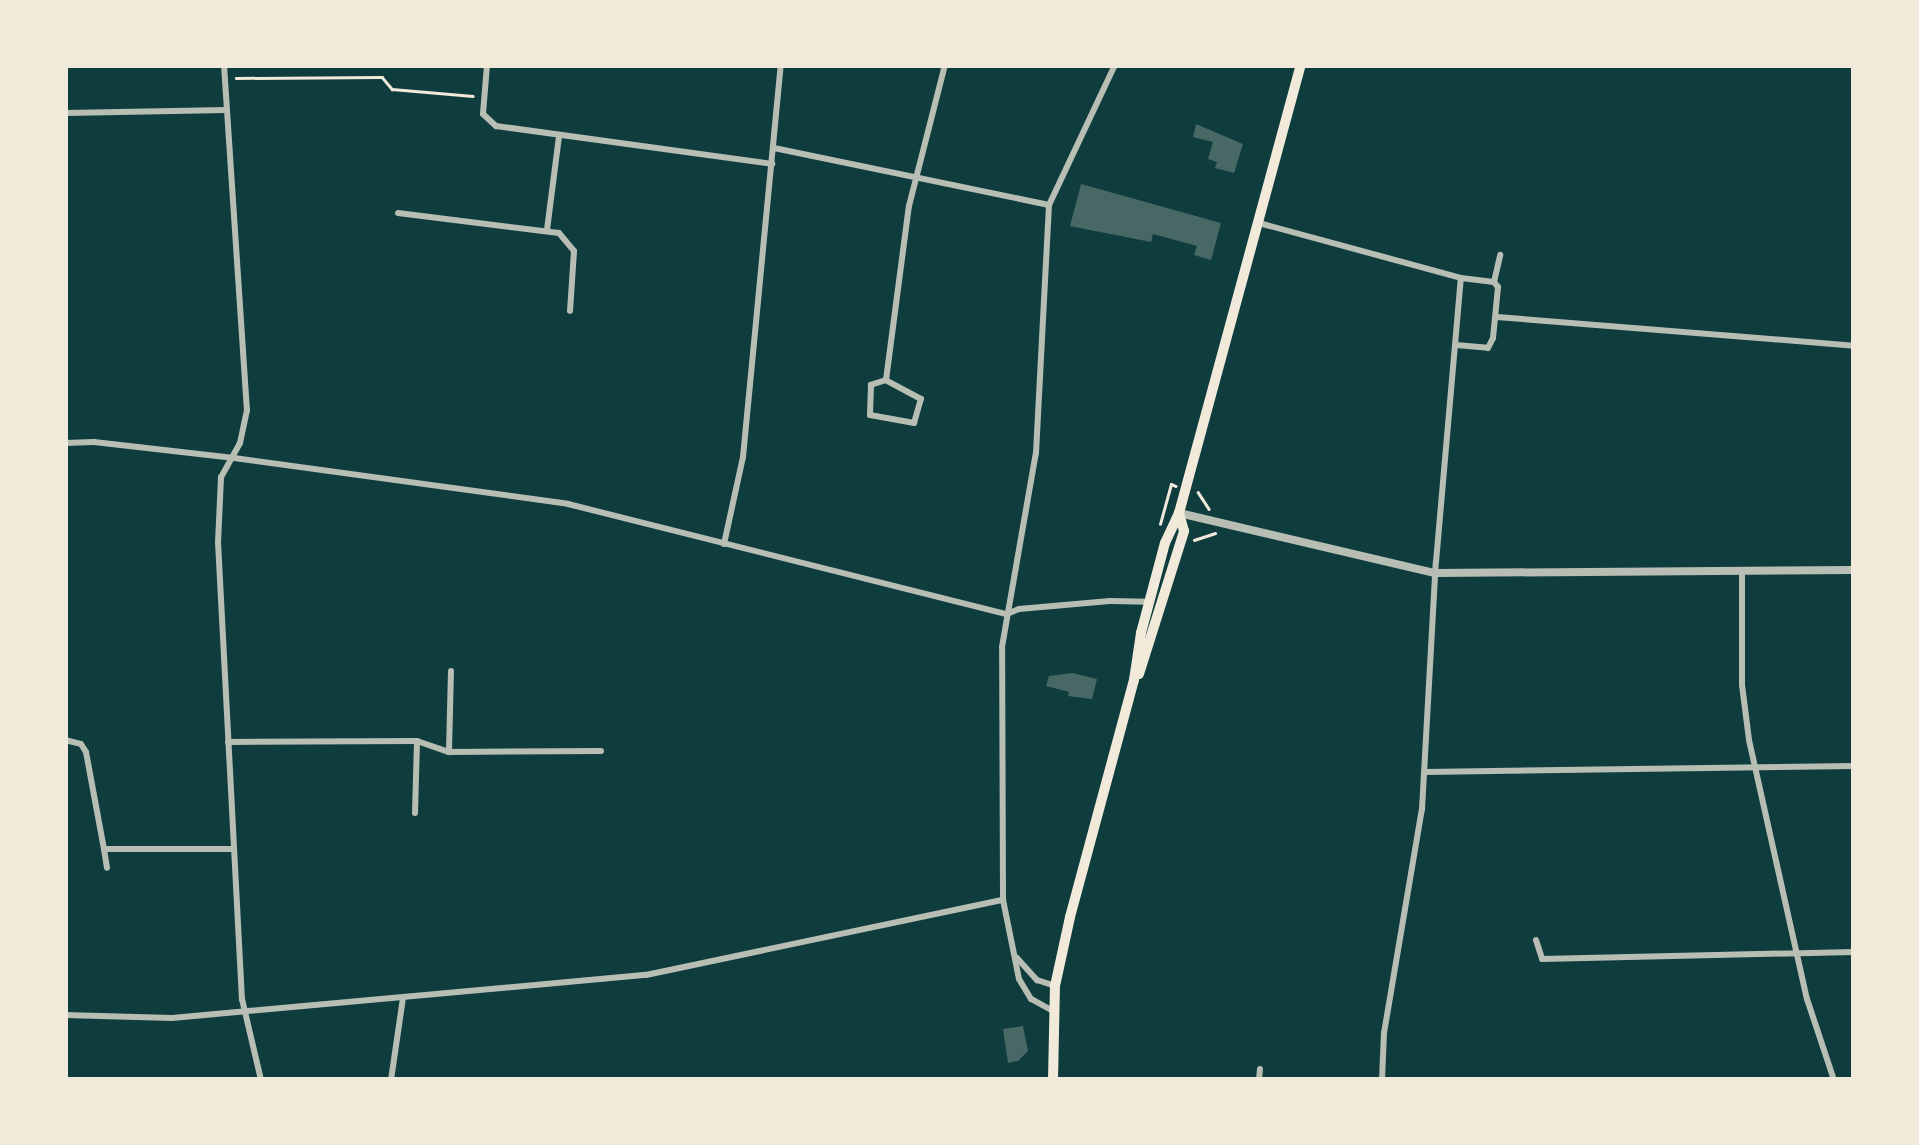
<!DOCTYPE html>
<html>
<head>
<meta charset="utf-8">
<style>
  body { margin:0 }
  #map { position:relative; width:1919px; height:1145px; overflow:hidden; background:#0f3d3e; font-family:"Noto Serif",serif }
  div>[style] { position:absolute }
  .building>* { inset:0; background:#486865 }
  .path>* { height:2.5px; margin:-1.25px; padding:0 1.25px; transform-origin:1.25px; border-radius:1.25px; background:#f1e9da }
  .minor>* { height:6px; margin:-3px; padding:0 3px; transform-origin:3px; border-radius:3px; background:#b8beb3 }
  .tertiary>* { height:8px; margin:-4px; padding:0 4px; transform-origin:4px; border-radius:4px; background:#b8beb3 }
  .primary>* { height:10px; margin:-5px; padding:0 5px; transform-origin:5px; border-radius:5px; background:#f1e9da }
  span { translate:-50% -50%; white-space:nowrap; text-align:center; line-height:1.15; -webkit-text-stroke:8px #f1e9da; paint-order:stroke }
  .frame { position:absolute; inset:0; border:68px solid #f1e9da; pointer-events:none }
</style>
</head>
<body>
<div id="map">
  <div class="building">
    <i style="clip-path:polygon(1196px 124px,1243px 144px,1234px 173px,1215px 168px,1217px 162px,1208px 159px,1213px 142px,1193px 137px)"></i>
    <i style="clip-path:polygon(1081px 184px,1221px 223px,1211px 260px,1194px 255px,1197px 246px,1153px 234px,1151px 242px,1070px 226px)"></i>
    <i style="clip-path:polygon(1073px 673px,1097px 679px,1092px 699px,1068px 696px,1069px 692px,1046px 686px,1049px 676px)"></i>
    <i style="clip-path:polygon(1023px 1026px,1028px 1051px,1018px 1061px,1008px 1063px,1003px 1029px)"></i>
  </div>
  <div class="path">
    <i style="left:236px;top:78px;width:146px;rotate:-0.4deg"></i>
    <i style="left:382px;top:77px;width:16px;rotate:50deg"></i>
    <i style="left:392px;top:89px;width:81px;rotate:4.9deg"></i>
    <i style="left:1198px;top:492px;width:20px;rotate:57deg"></i>
    <i style="left:1160px;top:524px;width:41px;rotate:-74.6deg"></i>
    <i style="left:1171px;top:484px;width:5px;rotate:22deg"></i>
    <i style="left:1194px;top:540px;width:22px;rotate:-18deg"></i>
  </div>
  <div class="minor">
    <i style="left:224px;top:65px;width:346px;rotate:86.2deg"></i>
    <i style="left:247px;top:410px;width:34px;rotate:102deg"></i>
    <i style="left:240px;top:443px;width:39px;rotate:119deg"></i>
    <i style="left:221px;top:477px;width:65px;rotate:92.6deg"></i>
    <i style="left:218px;top:542px;width:458px;rotate:87deg"></i>
    <i style="left:242px;top:999px;width:83px;rotate:76.8deg"></i>
    <i style="left:487px;top:65px;width:49px;rotate:94.7deg"></i>
    <i style="left:483px;top:114px;width:18px;rotate:43deg"></i>
    <i style="left:496px;top:126px;width:279px;rotate:7.8deg"></i>
    <i style="left:65px;top:113px;width:162px;rotate:-1.1deg"></i>
    <i style="left:774px;top:148px;width:281px;rotate:11.7deg"></i>
    <i style="left:398px;top:213px;width:162px;rotate:7.1deg"></i>
    <i style="left:559px;top:233px;width:23px;rotate:50deg"></i>
    <i style="left:574px;top:251px;width:60px;rotate:93.8deg"></i>
    <i style="left:1259px;top:223px;width:209px;rotate:15.2deg"></i>
    <i style="left:1461px;top:278px;width:33px;rotate:7deg"></i>
    <i style="left:547px;top:230px;width:95px;rotate:-82.7deg"></i>
    <i style="left:1497px;top:317px;width:358px;rotate:4.6deg"></i>
    <i style="left:1456px;top:345px;width:32px;rotate:5deg"></i>
    <i style="left:1488px;top:348px;width:11px;rotate:-63deg"></i>
    <i style="left:1493px;top:338px;width:51px;rotate:-84.4deg"></i>
    <i style="left:1498px;top:287px;width:6px;rotate:-129deg"></i>
    <i style="left:1494px;top:282px;width:28px;rotate:-77deg"></i>
    <i style="left:886px;top:380px;width:16px;rotate:162deg"></i>
    <i style="left:871px;top:385px;width:30px;rotate:92deg"></i>
    <i style="left:870px;top:415px;width:45px;rotate:10.3deg"></i>
    <i style="left:914px;top:423px;width:25px;rotate:-74deg"></i>
    <i style="left:921px;top:399px;width:40px;rotate:-152deg"></i>
    <i style="left:886px;top:380px;width:176px;rotate:-82.5deg"></i>
    <i style="left:909px;top:206px;width:146px;rotate:-75.7deg"></i>
    <i style="left:65px;top:443px;width:29px;rotate:-2deg"></i>
    <i style="left:94px;top:442px;width:141px;rotate:6.5deg"></i>
    <i style="left:234px;top:458px;width:337px;rotate:7.8deg"></i>
    <i style="left:568px;top:504px;width:453px;rotate:14.1deg"></i>
    <i style="left:1007px;top:614px;width:13px;rotate:-23deg"></i>
    <i style="left:1019px;top:609px;width:91px;rotate:-5deg"></i>
    <i style="left:1110px;top:601px;width:39px;rotate:1deg"></i>
    <i style="left:724px;top:544px;width:89px;rotate:-77.7deg"></i>
    <i style="left:743px;top:457px;width:394px;rotate:-84.5deg"></i>
    <i style="left:1742px;top:571px;width:114px;rotate:90deg"></i>
    <i style="left:1742px;top:685px;width:55px;rotate:82.7deg"></i>
    <i style="left:1749px;top:740px;width:265px;rotate:77.4deg"></i>
    <i style="left:1807px;top:999px;width:85px;rotate:71.6deg"></i>
    <i style="left:65px;top:740px;width:16px;rotate:14deg"></i>
    <i style="left:81px;top:744px;width:9px;rotate:58deg"></i>
    <i style="left:86px;top:752px;width:99px;rotate:79.5deg"></i>
    <i style="left:104px;top:849px;width:129px"></i>
    <i style="left:228px;top:742px;width:189px;rotate:-0.3deg"></i>
    <i style="left:417px;top:741px;width:34px;rotate:19deg"></i>
    <i style="left:449px;top:752px;width:152px;rotate:-0.4deg"></i>
    <i style="left:449px;top:752px;width:81px;rotate:-88.6deg"></i>
    <i style="left:1425px;top:772px;width:429px;rotate:-0.8deg"></i>
    <i style="left:415px;top:813px;width:72px;rotate:-88.4deg"></i>
    <i style="left:104px;top:849px;width:19px;rotate:81deg"></i>
    <i style="left:1536px;top:940px;width:20px;rotate:72deg"></i>
    <i style="left:1542px;top:959px;width:312px;rotate:-1.3deg"></i>
    <i style="left:1017px;top:958px;width:30px;rotate:48deg"></i>
    <i style="left:1037px;top:980px;width:19px;rotate:18deg"></i>
    <i style="left:1053px;top:1011px;width:25px;rotate:-151deg"></i>
    <i style="left:1031px;top:999px;width:23px;rotate:-121deg"></i>
    <i style="left:1019px;top:979px;width:81px;rotate:-101.4deg"></i>
    <i style="left:1003px;top:900px;width:253px;rotate:-90.2deg"></i>
    <i style="left:1002px;top:647px;width:197px;rotate:-80.1deg"></i>
    <i style="left:1036px;top:453px;width:248px;rotate:-87deg"></i>
    <i style="left:1049px;top:205px;width:155px;rotate:-64.8deg"></i>
    <i style="left:65px;top:1015px;width:107px;rotate:1.6deg"></i>
    <i style="left:172px;top:1018px;width:476px;rotate:-5.2deg"></i>
    <i style="left:646px;top:975px;width:365px;rotate:-11.9deg"></i>
    <i style="left:391px;top:1080px;width:83px;rotate:-81.7deg"></i>
    <i style="left:1259px;top:1080px;width:11px;rotate:-85deg"></i>
    <i style="left:1382px;top:1080px;width:47px;rotate:-87.6deg"></i>
    <i style="left:1384px;top:1033px;width:227px;rotate:-80.4deg"></i>
    <i style="left:1422px;top:809px;width:247px;rotate:-86.8deg"></i>
    <i style="left:1436px;top:562px;width:285px;rotate:-85deg"></i>
  </div>
  <div class="tertiary">
    <i style="left:1179px;top:513px;width:263px;rotate:13.2deg"></i>
    <i style="left:1435px;top:573px;width:419px;rotate:-0.4deg"></i>
  </div>
  <div class="primary">
    <i style="left:1139px;top:674px;width:150px;rotate:-72.5deg"></i>
    <i style="left:1184px;top:531px;width:19px;rotate:-106deg"></i>
    <i style="left:1053px;top:1080px;width:94px;rotate:-88.8deg"></i>
    <i style="left:1055px;top:986px;width:71px;rotate:-77.7deg"></i>
    <i style="left:1070px;top:917px;width:245px;rotate:-74.9deg"></i>
    <i style="left:1134px;top:680px;width:48px;rotate:-81.5deg"></i>
    <i style="left:1141px;top:633px;width:93px;rotate:-75.1deg"></i>
    <i style="left:1165px;top:543px;width:33px;rotate:-65deg"></i>
    <i style="left:1179px;top:513px;width:464px;rotate:-74.8deg"></i>
  </div>
  <div class="frame"></div>
</div>
</body>
</html>
